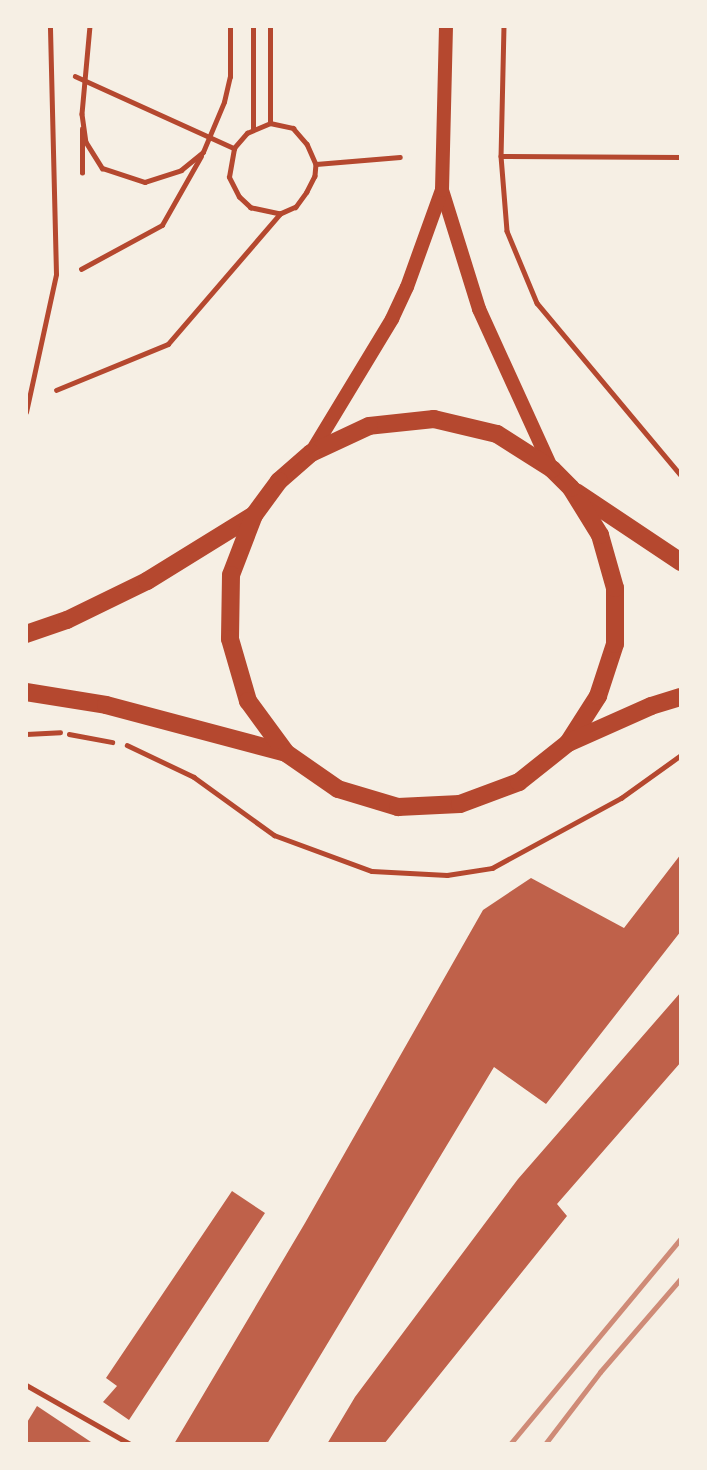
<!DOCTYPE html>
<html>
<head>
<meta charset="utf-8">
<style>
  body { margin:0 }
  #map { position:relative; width:707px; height:1470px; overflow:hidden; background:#f6efe4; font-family:"Roboto Condensed",sans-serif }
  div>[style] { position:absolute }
  .building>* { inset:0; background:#bf614a }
  .path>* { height:4.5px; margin:-2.25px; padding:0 2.25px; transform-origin:2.25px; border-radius:2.25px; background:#b5482f }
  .service>* { height:5px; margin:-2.5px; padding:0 2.5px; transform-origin:2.5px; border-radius:2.5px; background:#b5482f }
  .secondary>* { height:14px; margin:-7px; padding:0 7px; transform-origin:7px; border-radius:7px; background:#b5482f }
  .primary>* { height:18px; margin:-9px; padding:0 9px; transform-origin:9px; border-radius:9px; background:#b5482f }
  .rail>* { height:5px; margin:-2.5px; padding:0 2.5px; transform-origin:2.5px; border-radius:2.5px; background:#cf8b77 }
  span { translate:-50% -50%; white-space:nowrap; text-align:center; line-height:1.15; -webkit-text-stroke:5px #f6efe4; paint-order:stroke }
  .frame { position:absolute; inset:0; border:28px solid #f6efe4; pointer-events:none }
</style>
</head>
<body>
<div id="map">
  <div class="building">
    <i style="clip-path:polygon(681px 854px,681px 931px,546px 1104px,494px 1067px,267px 1444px,174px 1444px,305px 1223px,483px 910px,531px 878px,624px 928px)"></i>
    <i style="clip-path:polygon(681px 992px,681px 1062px,557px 1204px,567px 1216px,384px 1444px,327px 1444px,355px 1397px,518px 1179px)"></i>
    <i style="clip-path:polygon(232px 1191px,265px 1213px,129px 1420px,103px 1402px,117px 1386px,106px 1378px)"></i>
    <i style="clip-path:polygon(37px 1406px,94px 1444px,26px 1444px,26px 1424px)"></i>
  </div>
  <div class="path">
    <i style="left:90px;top:26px;width:88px;rotate:95.2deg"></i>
    <i style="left:82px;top:114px;width:28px;rotate:82deg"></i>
    <i style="left:86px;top:142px;width:31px;rotate:58deg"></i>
    <i style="left:102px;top:168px;width:45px;rotate:18deg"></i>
    <i style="left:145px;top:182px;width:38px;rotate:-18deg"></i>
    <i style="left:181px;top:170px;width:28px;rotate:-39deg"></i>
    <i style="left:203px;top:152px;width:54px;rotate:-67.2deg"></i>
    <i style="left:224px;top:102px;width:26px;rotate:-77deg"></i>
    <i style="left:230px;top:77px;width:51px;rotate:-90deg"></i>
    <i style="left:504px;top:26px;width:130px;rotate:91.3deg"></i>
    <i style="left:501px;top:156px;width:75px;rotate:85.4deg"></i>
    <i style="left:507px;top:231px;width:78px;rotate:67.4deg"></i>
    <i style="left:537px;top:303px;width:224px;rotate:50.1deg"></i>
    <i style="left:75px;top:76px;width:175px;rotate:24.4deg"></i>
    <i style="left:270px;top:123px;width:24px;rotate:12deg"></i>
    <i style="left:293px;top:128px;width:21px;rotate:49deg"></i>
    <i style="left:307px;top:144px;width:22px;rotate:66deg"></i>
    <i style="left:316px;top:164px;width:12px;rotate:95deg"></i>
    <i style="left:315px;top:176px;width:18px;rotate:117deg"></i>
    <i style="left:307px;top:192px;width:19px;rotate:126deg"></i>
    <i style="left:296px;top:207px;width:17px;rotate:156deg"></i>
    <i style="left:280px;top:214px;width:30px;rotate:-168deg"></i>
    <i style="left:251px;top:208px;width:16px;rotate:-137deg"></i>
    <i style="left:239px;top:197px;width:22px;rotate:-117deg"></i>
    <i style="left:229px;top:177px;width:29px;rotate:-80deg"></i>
    <i style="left:234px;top:148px;width:20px;rotate:-49deg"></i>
    <i style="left:247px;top:133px;width:25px;rotate:-23deg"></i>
    <i style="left:270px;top:123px;width:97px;rotate:-90deg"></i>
    <i style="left:253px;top:130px;width:104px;rotate:-90deg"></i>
    <i style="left:501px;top:156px;width:180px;rotate:0.3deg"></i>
    <i style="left:316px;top:164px;width:84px;rotate:-4.8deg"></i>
    <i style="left:82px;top:173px;width:44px;rotate:-90deg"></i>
    <i style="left:81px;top:269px;width:92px;rotate:-28.5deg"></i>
    <i style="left:162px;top:225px;width:79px;rotate:-60.5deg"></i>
    <i style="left:56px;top:390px;width:121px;rotate:-22.3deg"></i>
    <i style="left:168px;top:344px;width:172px;rotate:-49.3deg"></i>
    <i style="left:26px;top:734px;width:34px;rotate:-3deg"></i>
    <i style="left:69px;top:734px;width:44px;rotate:10.5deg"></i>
    <i style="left:127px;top:745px;width:74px;rotate:25.5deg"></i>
    <i style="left:194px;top:777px;width:99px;rotate:35.9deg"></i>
    <i style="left:274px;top:835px;width:104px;rotate:20.2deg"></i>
    <i style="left:372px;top:871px;width:75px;rotate:3.1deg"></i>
    <i style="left:447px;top:875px;width:46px;rotate:-8.8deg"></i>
    <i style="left:492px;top:868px;width:147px;rotate:-28.5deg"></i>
    <i style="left:621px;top:798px;width:74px;rotate:-35.6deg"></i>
  </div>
  <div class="service">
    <i style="left:26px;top:412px;width:141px;rotate:-77.7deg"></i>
    <i style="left:56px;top:274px;width:248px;rotate:-91.4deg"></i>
    <i style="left:26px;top:1385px;width:120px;rotate:29.6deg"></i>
  </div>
  <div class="secondary">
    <i style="left:442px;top:190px;width:125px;rotate:72.7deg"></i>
    <i style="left:479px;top:309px;width:176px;rotate:65.5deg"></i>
    <i style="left:311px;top:453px;width:157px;rotate:-58.8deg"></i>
    <i style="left:392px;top:319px;width:35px;rotate:-65deg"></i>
    <i style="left:407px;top:287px;width:103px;rotate:-70.2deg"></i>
    <i style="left:442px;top:190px;width:164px;rotate:-88.6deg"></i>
  </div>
  <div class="primary">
    <i style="left:576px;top:492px;width:126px;rotate:33.7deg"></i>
    <i style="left:26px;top:634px;width:43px;rotate:-18.9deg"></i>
    <i style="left:67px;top:620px;width:89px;rotate:-26deg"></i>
    <i style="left:147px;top:581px;width:126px;rotate:-31.7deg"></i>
    <i style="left:26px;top:692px;width:81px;rotate:9.2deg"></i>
    <i style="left:106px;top:705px;width:186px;rotate:14.9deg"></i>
    <i style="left:568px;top:743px;width:56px;rotate:-57.4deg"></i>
    <i style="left:598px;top:696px;width:55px;rotate:-71.9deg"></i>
    <i style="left:615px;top:644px;width:56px;rotate:-90deg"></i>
    <i style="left:615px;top:588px;width:55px;rotate:-105.8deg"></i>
    <i style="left:600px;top:535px;width:55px;rotate:-121.7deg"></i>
    <i style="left:571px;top:488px;width:27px;rotate:-135deg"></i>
    <i style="left:552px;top:469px;width:65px;rotate:-147.5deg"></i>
    <i style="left:497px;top:434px;width:65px;rotate:-166.6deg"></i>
    <i style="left:434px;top:419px;width:65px;rotate:173.9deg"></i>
    <i style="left:369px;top:426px;width:64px;rotate:155deg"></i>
    <i style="left:311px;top:453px;width:43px;rotate:138.8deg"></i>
    <i style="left:279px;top:481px;width:42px;rotate:126.3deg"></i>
    <i style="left:254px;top:515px;width:64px;rotate:111deg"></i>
    <i style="left:231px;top:575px;width:64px;rotate:90.9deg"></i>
    <i style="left:230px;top:639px;width:65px;rotate:73.8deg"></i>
    <i style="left:248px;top:701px;width:64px;rotate:53.8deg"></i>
    <i style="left:286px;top:753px;width:63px;rotate:34.7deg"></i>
    <i style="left:338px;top:789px;width:63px;rotate:16.7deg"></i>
    <i style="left:398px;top:807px;width:62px;rotate:-2.8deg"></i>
    <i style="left:460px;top:804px;width:63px;rotate:-20.4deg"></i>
    <i style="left:519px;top:782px;width:63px;rotate:-38.5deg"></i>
    <i style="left:568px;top:743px;width:91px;rotate:-24deg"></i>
    <i style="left:651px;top:706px;width:31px;rotate:-17deg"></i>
  </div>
  <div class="rail">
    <i style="left:510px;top:1444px;width:268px;rotate:-50.3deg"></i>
    <i style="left:545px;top:1444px;width:91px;rotate:-52.6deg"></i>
    <i style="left:600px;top:1372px;width:124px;rotate:-49.2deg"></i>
  </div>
  <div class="frame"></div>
</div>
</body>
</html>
